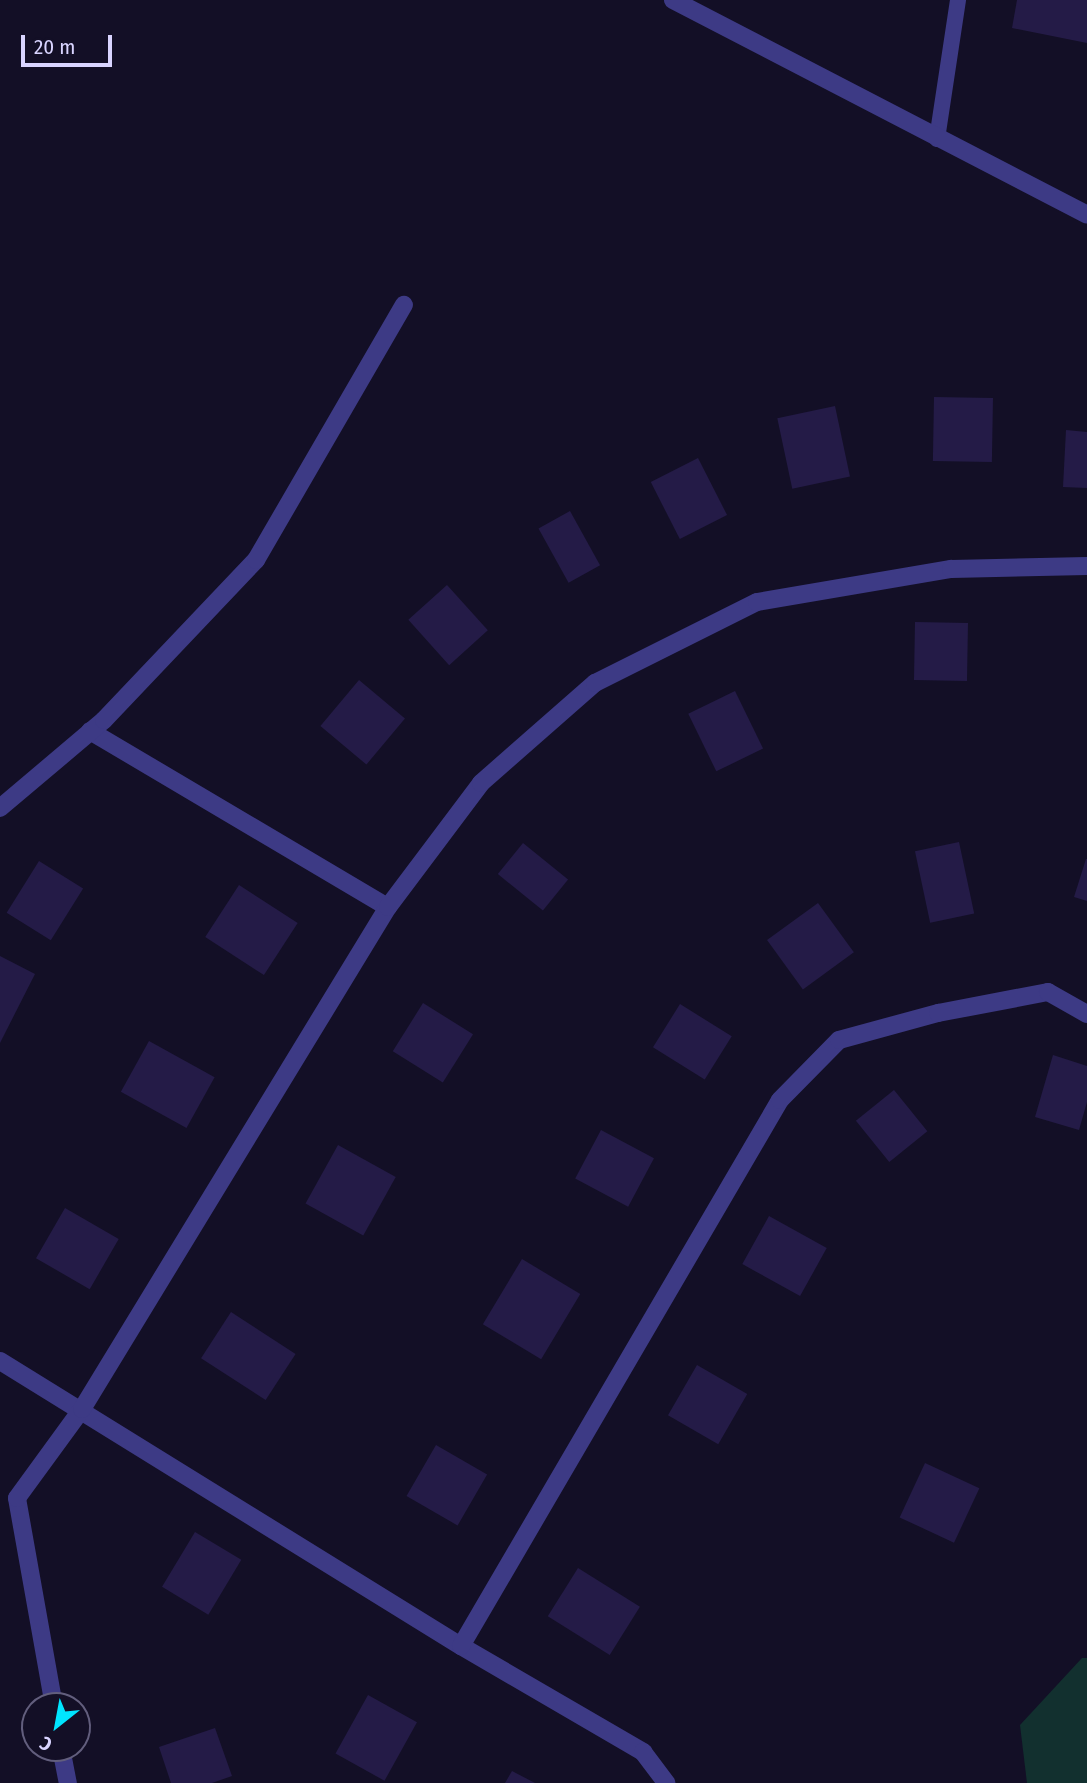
<!DOCTYPE html>
<html>
<head>
<meta charset="utf-8">
<style>
  body { margin:0 }
  #map { position:relative; width:1087px; height:1783px; overflow:hidden; background:#130f26; font-family:"Fira Sans Condensed",sans-serif }
  div>[style] { position:absolute }
  .green>* { inset:0; background:#12302f }
  .building>* { inset:0; background:#241b47; transform-origin:0 0 }
  .lane>* { height:16px; margin:-8px; padding:0 8px; transform-origin:8px; border-radius:8px; background:#3d3a85 }
  .street>* { height:18px; margin:-9px; padding:0 9px; transform-origin:9px; border-radius:9px; background:#3d3a85 }
  span { translate:-50% -50%; white-space:nowrap; text-align:center; line-height:1.15; -webkit-text-stroke:6px #130f26; paint-order:stroke }
  .north { position:absolute; left:21px; top:1692px; width:70px; height:70px; box-sizing:border-box; background:#130f26; border:2px solid #625e7d; border-radius:50%; rotate:211deg; font-size:19px; font-weight:700; line-height:28px; text-align:center; color:#d9d4ff }
  .north::after { content:''; display:block; margin:auto; width:24px; height:32px; background:#00e5ff; clip-path:polygon(50% 0,100% 100%,50% 72%,0 100%) }
  .scale { position:absolute; left:21px; top:35px; width:91px; height:32px; box-sizing:border-box; border:4px solid #d9d4ff; border-top:0; padding-left:9px; font-size:21px; line-height:24px; white-space:nowrap; color:#d9d4ff; -webkit-text-stroke:5px #130f26; paint-order:stroke }
</style>
</head>
<body>
<div id="map">
  <div class="green">
    <i style="clip-path:polygon(1082px 1658px,1087px 1658px,1087px 1783px,1027px 1783px,1020px 1725px)"></i>
  </div>
  <div class="building">
    <i style="clip-path:polygon(1017px 0,1087px 0,1087px 43px,1012px 28px)"></i>
    <i style="left:934px;top:397px;width:59px;height:64px;rotate:1deg"></i>
    <i style="left:835px;top:406px;width:72px;height:59px;rotate:78deg"></i>
    <i style="clip-path:polygon(1066px 430px,1087px 432px,1087px 488px,1063px 487px)"></i>
    <i style="left:698px;top:458px;width:64px;height:53px;rotate:63deg"></i>
    <i style="left:570px;top:511px;width:62px;height:36px;rotate:61deg"></i>
    <i style="left:447px;top:585px;width:61px;height:52px;rotate:48deg"></i>
    <i style="left:915px;top:622px;width:53px;height:58px;rotate:1deg"></i>
    <i style="left:359px;top:680px;width:60px;height:60px;rotate:40deg"></i>
    <i style="left:735px;top:691px;width:64px;height:52px;rotate:64deg"></i>
    <i style="left:959px;top:842px;width:73px;height:45px;rotate:78deg"></i>
    <i style="left:523px;top:843px;width:58px;height:40px;rotate:39deg"></i>
    <i style="clip-path:polygon(1086px 859px,1087px 859px,1087px 901px,1074px 897px)"></i>
    <i style="left:39px;top:861px;width:52px;height:61px;rotate:32deg"></i>
    <i style="left:239px;top:885px;width:70px;height:62px;rotate:33deg"></i>
    <i style="left:818px;top:903px;width:61px;height:63px;rotate:54deg"></i>
    <i style="clip-path:polygon(0 956px,35px 974px,0 1043px)"></i>
    <i style="left:423px;top:1003px;width:59px;height:57px;rotate:32deg"></i>
    <i style="left:680px;top:1004px;width:61px;height:51px;rotate:32deg"></i>
    <i style="left:149px;top:1041px;width:75px;height:58px;rotate:29deg"></i>
    <i style="clip-path:polygon(1053px 1055px,1087px 1066px,1087px 1102px,1079px 1130px,1035px 1117px)"></i>
    <i style="left:894px;top:1090px;width:53px;height:49px;rotate:51deg"></i>
    <i style="left:601px;top:1130px;width:60px;height:55px;rotate:28deg"></i>
    <i style="left:338px;top:1145px;width:66px;height:67px;rotate:29deg"></i>
    <i style="left:65px;top:1208px;width:62px;height:58px;rotate:30deg"></i>
    <i style="left:769px;top:1216px;width:66px;height:55px;rotate:29deg"></i>
    <i style="left:522px;top:1259px;width:68px;height:76px;rotate:31deg"></i>
    <i style="left:231px;top:1312px;width:77px;height:55px;rotate:33deg"></i>
    <i style="left:697px;top:1365px;width:58px;height:58px;rotate:30deg"></i>
    <i style="left:436px;top:1445px;width:59px;height:59px;rotate:30deg"></i>
    <i style="left:925px;top:1463px;width:60px;height:60px;rotate:25deg"></i>
    <i style="left:195px;top:1532px;width:54px;height:64px;rotate:31deg"></i>
    <i style="left:578px;top:1568px;width:73px;height:57px;rotate:32deg"></i>
    <i style="left:368px;top:1695px;width:56px;height:67px;rotate:29deg"></i>
    <i style="clip-path:polygon(215px 1728px,232px 1776px,212px 1783px,171px 1783px,159px 1747px)"></i>
    <i style="clip-path:polygon(512px 1771px,535px 1783px,505px 1783px)"></i>
  </div>
  <div class="lane">
    <i style="left:937px;top:139px;width:141px;rotate:-81.4deg"></i>
  </div>
  <div class="street">
    <i style="left:673px;top:0;width:466px;rotate:27.4deg"></i>
    <i style="left:90px;top:731px;width:346px;rotate:30.6deg"></i>
    <i style="left:0;top:808px;width:136px;rotate:-40.2deg"></i>
    <i style="left:104px;top:720px;width:221px;rotate:-46.5deg"></i>
    <i style="left:256px;top:560px;width:295px;rotate:-59.9deg"></i>
    <i style="left:0;top:1361px;width:542px;rotate:31.73deg"></i>
    <i style="left:461px;top:1646px;width:211px;rotate:30.2deg"></i>
    <i style="left:643px;top:1752px;width:39px;rotate:53deg"></i>
    <i style="left:461px;top:1646px;width:632px;rotate:-59.7deg"></i>
    <i style="left:780px;top:1100px;width:84px;rotate:-45.5deg"></i>
    <i style="left:839px;top:1040px;width:103px;rotate:-15.3deg"></i>
    <i style="left:938px;top:1013px;width:112px;rotate:-10.8deg"></i>
    <i style="left:1048px;top:992px;width:45px;rotate:29.4deg"></i>
    <i style="left:54px;top:1706px;width:211px;rotate:-100.1deg"></i>
    <i style="left:17px;top:1498px;width:110px;rotate:-53.9deg"></i>
    <i style="left:82px;top:1409px;width:588px;rotate:-58.64deg"></i>
    <i style="left:388px;top:907px;width:155px;rotate:-53.1deg"></i>
    <i style="left:481px;top:783px;width:152px;rotate:-41.3deg"></i>
    <i style="left:595px;top:683px;width:181px;rotate:-26.6deg"></i>
    <i style="left:757px;top:602px;width:197px;rotate:-9.7deg"></i>
    <i style="left:951px;top:569px;width:136px;rotate:-1.3deg"></i>
    <i style="left:61px;top:1748px;width:36px;rotate:79deg"></i>
  </div>
  <div class="north">С</div>
  <div class="scale">20 m</div>
</div>
</body>
</html>
